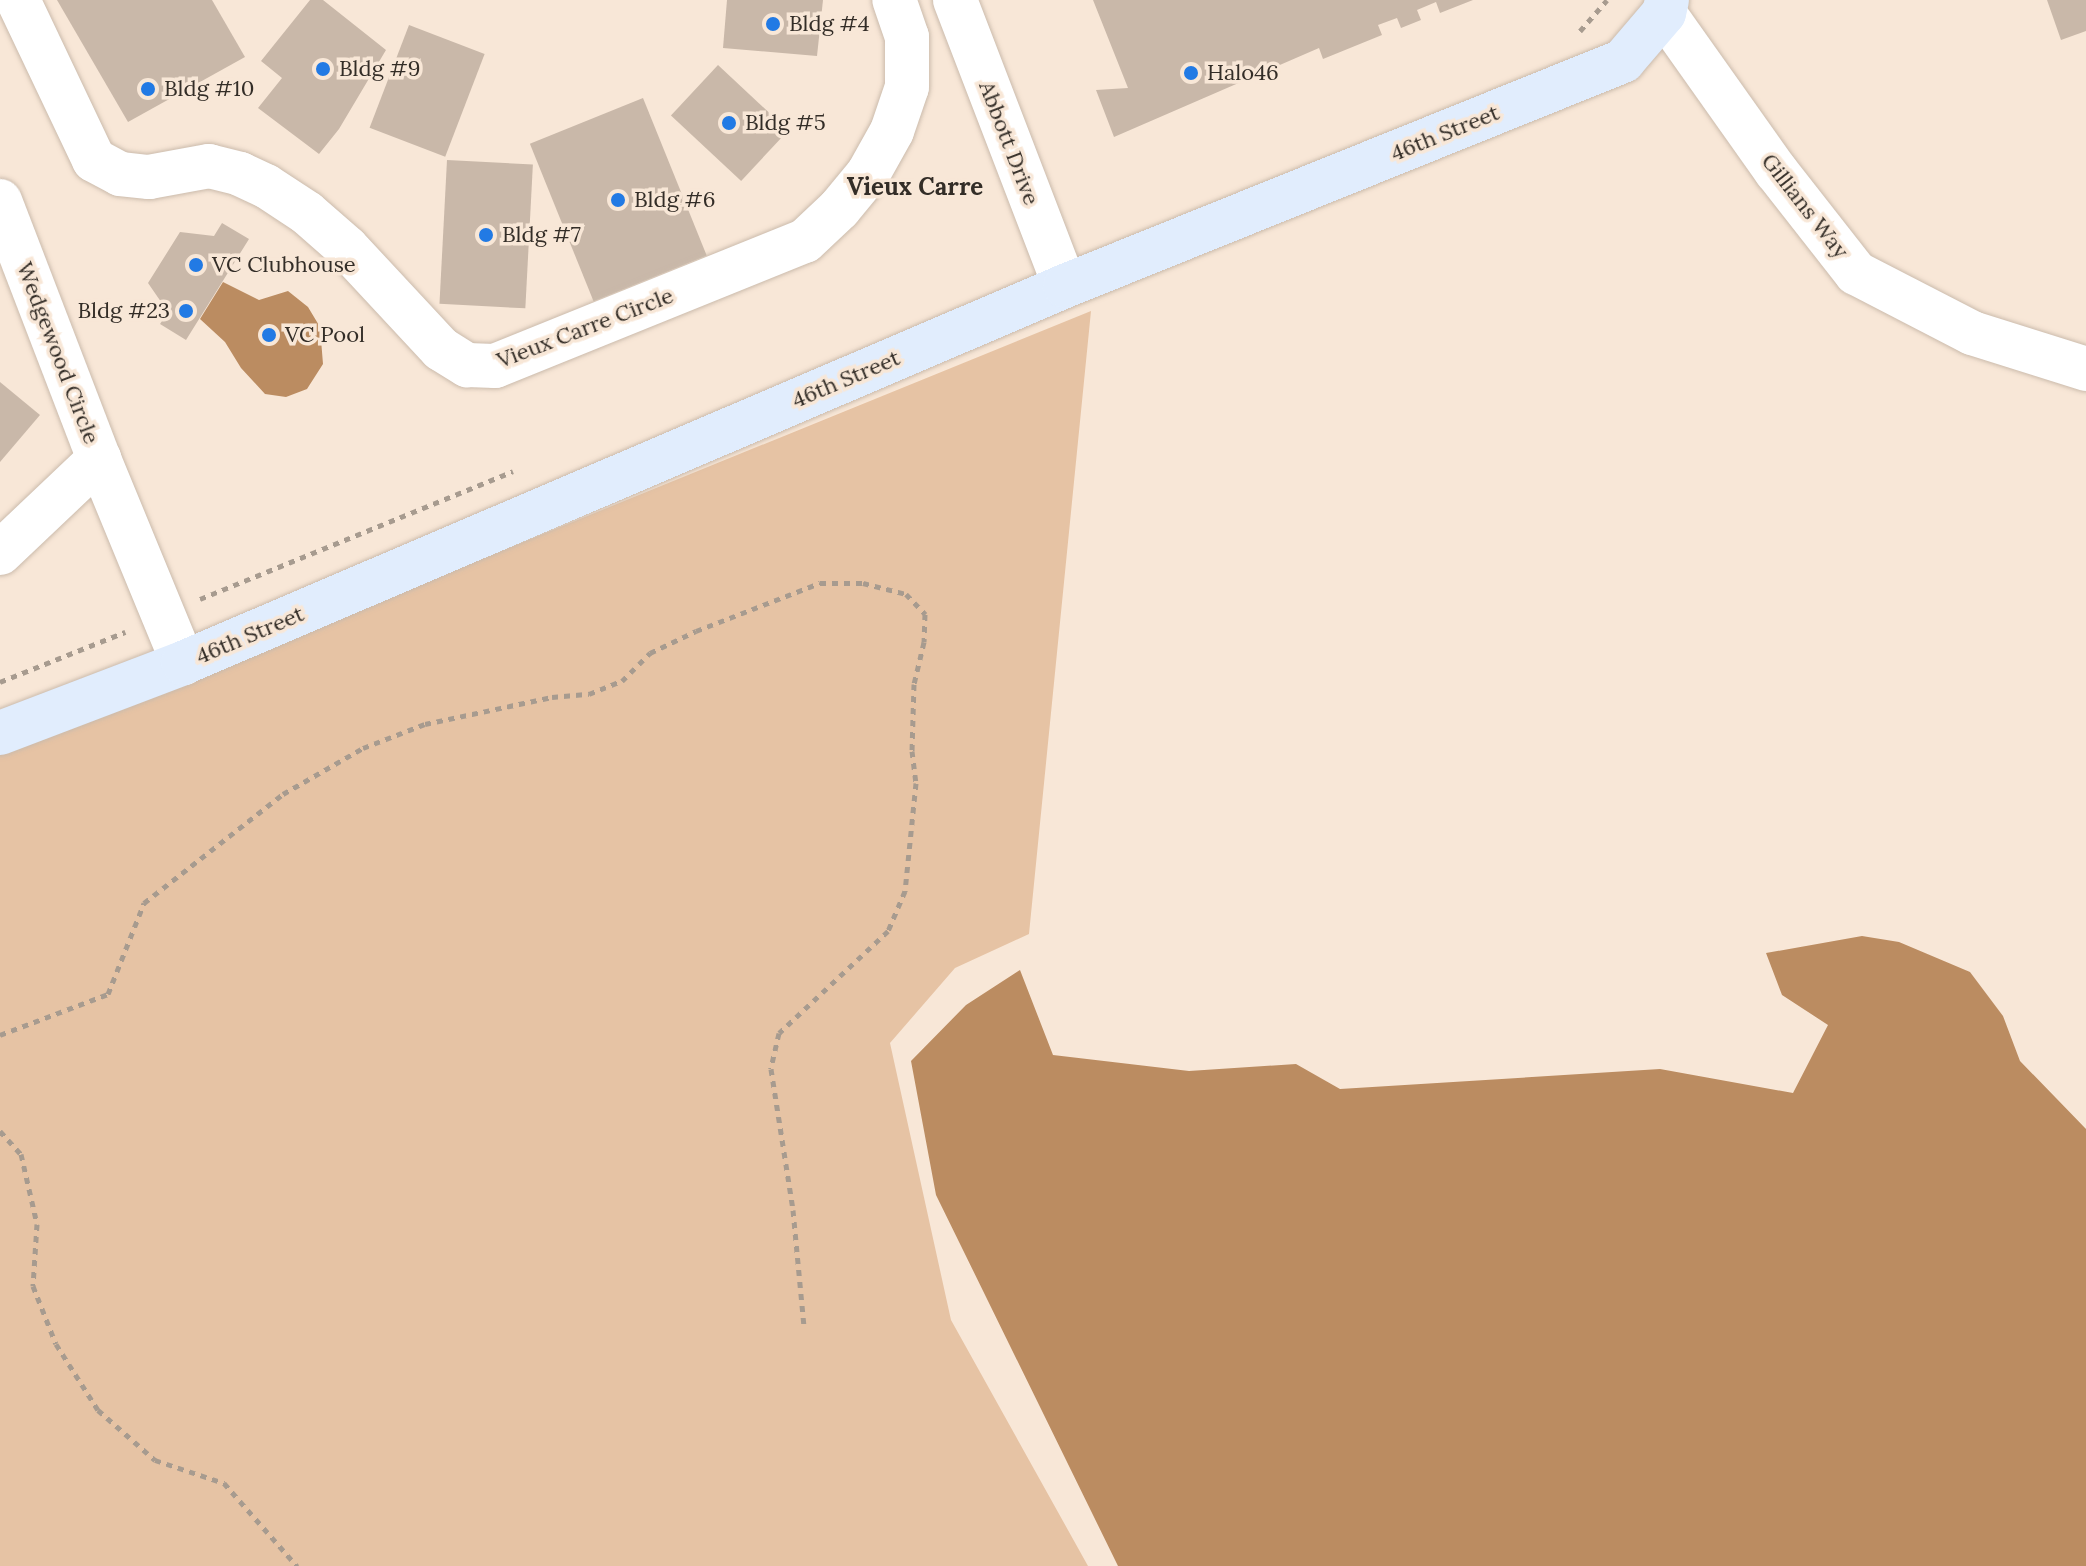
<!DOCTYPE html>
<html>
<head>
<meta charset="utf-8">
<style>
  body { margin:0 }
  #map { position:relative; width:2086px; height:1566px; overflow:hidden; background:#f8e7d7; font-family:Lora,serif }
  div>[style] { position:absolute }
  .green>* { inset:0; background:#e6c3a4 }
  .water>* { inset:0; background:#bb8c61 }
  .building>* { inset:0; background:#c9b8a9; transform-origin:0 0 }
  .path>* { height:5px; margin-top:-2.5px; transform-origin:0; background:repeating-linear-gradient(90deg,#a79b8f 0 6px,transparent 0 12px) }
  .roads { filter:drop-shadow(0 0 2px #cbbbac) drop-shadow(0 0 2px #cbbbac) }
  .street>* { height:44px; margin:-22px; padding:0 22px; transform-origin:22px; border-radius:22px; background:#fff }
  .secondary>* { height:44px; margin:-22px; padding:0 22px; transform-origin:22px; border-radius:22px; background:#e1edfd }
  .dots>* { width:22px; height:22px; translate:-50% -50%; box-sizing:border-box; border:4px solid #f8e7d7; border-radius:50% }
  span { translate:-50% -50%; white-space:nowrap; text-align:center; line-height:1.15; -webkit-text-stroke:7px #f8e7d7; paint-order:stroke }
  .poi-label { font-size:22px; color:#332d27 }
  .left { translate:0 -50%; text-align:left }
  .right { translate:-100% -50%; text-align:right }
  .street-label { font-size:22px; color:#332d27 }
  .neighbourhood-label { font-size:24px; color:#332d27; font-weight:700 }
</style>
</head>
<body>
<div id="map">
  <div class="green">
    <i style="clip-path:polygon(1091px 311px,1029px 934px,955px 968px,890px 1043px,951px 1320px,1088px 1566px,0 1566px,0 755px)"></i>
  </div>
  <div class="water">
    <i style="clip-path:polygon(223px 282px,259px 300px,288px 291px,308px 307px,320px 327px,323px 364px,307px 389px,286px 397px,265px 394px,241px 368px,225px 342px,200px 319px)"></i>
    <i style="clip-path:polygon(1862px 936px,1899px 942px,1970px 972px,2003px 1016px,2020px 1061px,2086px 1129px,2086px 1566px,1118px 1566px,936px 1195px,911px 1061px,966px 1005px,1020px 970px,1053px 1055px,1189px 1071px,1296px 1064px,1340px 1089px,1660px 1069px,1793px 1093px,1828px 1025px,1782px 995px,1766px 953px)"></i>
  </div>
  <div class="building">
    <i style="clip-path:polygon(57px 0,212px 0,245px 57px,128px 122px)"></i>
    <i style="clip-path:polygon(310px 0,323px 0,386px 50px,339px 129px,319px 154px,258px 108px,282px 78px,261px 61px)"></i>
    <i style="clip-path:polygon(727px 0,823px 0,817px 56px,723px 48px)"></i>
    <i style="clip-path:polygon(1093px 0,1473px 0,1440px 13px,1436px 2px,1417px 10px,1421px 20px,1401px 28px,1397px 18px,1378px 25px,1382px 35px,1323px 59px,1319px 48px,1114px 137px,1096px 90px,1128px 88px)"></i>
    <i style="clip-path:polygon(2047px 0,2086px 0,2086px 31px,2061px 40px)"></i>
    <i style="left:409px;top:25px;width:81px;height:110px;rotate:21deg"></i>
    <i style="left:718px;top:65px;width:96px;height:69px;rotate:43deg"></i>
    <i style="left:643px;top:98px;width:170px;height:122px;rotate:68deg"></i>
    <i style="left:447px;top:160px;width:86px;height:144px;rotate:3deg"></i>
    <i style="clip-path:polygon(222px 223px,249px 239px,186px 340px,160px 324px,168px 312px,148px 283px,180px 232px,214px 236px)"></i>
    <i style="clip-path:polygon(0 382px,40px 415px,0 462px)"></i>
  </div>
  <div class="path">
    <i style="left:1580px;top:31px;width:41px;rotate:-48.9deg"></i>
    <i style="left:200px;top:599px;width:338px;rotate:-22.2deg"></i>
    <i style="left:0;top:682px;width:135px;rotate:-21.8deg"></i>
    <i style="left:0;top:1035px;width:116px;rotate:-20.8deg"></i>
    <i style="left:108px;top:994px;width:98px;rotate:-68.4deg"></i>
    <i style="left:144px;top:903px;width:177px;rotate:-38.1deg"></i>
    <i style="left:283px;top:794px;width:92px;rotate:-29.9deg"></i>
    <i style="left:363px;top:748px;width:66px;rotate:-21.2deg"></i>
    <i style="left:425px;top:724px;width:130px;rotate:-12deg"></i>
    <i style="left:552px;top:697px;width:37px;rotate:-5deg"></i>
    <i style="left:589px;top:694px;width:35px;rotate:-22deg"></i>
    <i style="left:622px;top:681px;width:40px;rotate:-45deg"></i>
    <i style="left:650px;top:653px;width:51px;rotate:-25.6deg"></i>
    <i style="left:696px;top:631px;width:133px;rotate:-21.2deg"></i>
    <i style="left:820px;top:583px;width:43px"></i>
    <i style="left:863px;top:583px;width:44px;rotate:14.3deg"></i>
    <i style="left:906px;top:594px;width:28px;rotate:46deg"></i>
    <i style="left:925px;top:614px;width:28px;rotate:92deg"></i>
    <i style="left:924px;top:642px;width:43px;rotate:103.4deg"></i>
    <i style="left:914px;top:684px;width:67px;rotate:91.7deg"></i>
    <i style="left:912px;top:751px;width:32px;rotate:83deg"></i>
    <i style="left:916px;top:783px;width:109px;rotate:95.8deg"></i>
    <i style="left:905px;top:891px;width:43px;rotate:113deg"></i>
    <i style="left:888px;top:931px;width:149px;rotate:136.9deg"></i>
    <i style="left:779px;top:1033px;width:37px;rotate:103deg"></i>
    <i style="left:771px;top:1069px;width:143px;rotate:81.1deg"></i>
    <i style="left:793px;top:1210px;width:117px;rotate:84.6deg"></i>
    <i style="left:0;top:1131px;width:31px;rotate:48deg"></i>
    <i style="left:21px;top:1154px;width:72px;rotate:77.1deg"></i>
    <i style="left:37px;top:1224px;width:62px;rotate:93.7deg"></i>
    <i style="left:33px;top:1286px;width:62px;rotate:68.4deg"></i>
    <i style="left:56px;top:1344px;width:78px;rotate:57.5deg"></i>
    <i style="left:98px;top:1410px;width:76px;rotate:41.3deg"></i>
    <i style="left:155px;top:1460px;width:73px;rotate:18.4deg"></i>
    <i style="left:224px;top:1483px;width:111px;rotate:48.7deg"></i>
  </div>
  <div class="roads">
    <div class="street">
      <i style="left:18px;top:0;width:177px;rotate:64.6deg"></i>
      <i style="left:94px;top:160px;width:30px;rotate:28deg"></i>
      <i style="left:120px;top:174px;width:29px;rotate:6deg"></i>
      <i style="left:149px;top:177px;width:61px;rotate:-10.4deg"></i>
      <i style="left:209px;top:166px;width:32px;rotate:14deg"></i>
      <i style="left:240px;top:174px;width:29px;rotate:25deg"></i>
      <i style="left:266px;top:186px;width:49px;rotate:33.4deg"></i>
      <i style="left:307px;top:213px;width:53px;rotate:41.2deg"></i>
      <i style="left:347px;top:248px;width:138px;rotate:47.1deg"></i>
      <i style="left:441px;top:349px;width:31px;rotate:32deg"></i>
      <i style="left:467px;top:365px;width:28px;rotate:2deg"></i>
      <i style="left:495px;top:366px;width:334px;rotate:-22deg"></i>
      <i style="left:805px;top:241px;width:47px;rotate:-43.3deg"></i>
      <i style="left:839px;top:209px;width:45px;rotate:-50.4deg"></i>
      <i style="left:868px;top:174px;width:49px;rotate:-60.8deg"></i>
      <i style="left:892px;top:131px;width:46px;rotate:-71.2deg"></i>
      <i style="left:907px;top:87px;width:50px;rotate:-90deg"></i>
      <i style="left:907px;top:37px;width:39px;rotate:-109deg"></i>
      <i style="left:955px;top:0;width:306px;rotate:69deg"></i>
      <i style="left:1664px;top:13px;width:194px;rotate:54.7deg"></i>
      <i style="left:1776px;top:171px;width:130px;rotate:51.9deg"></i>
      <i style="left:1856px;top:273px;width:131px;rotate:27.3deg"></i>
      <i style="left:1972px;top:333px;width:120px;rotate:17.5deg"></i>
      <i style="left:0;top:201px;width:276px;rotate:69deg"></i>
      <i style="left:99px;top:459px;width:221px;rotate:67.6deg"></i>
      <i style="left:0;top:553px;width:137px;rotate:-43.5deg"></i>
    </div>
    <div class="secondary">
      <i style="left:0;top:733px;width:196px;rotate:-20.9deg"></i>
      <i style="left:183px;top:663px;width:959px;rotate:-23.14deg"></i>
      <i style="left:1065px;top:286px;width:602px;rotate:-21.96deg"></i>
      <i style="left:1623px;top:61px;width:63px;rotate:-49.5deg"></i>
      <i style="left:1664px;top:13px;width:13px;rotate:-77deg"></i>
    </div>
  </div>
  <div class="dots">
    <i style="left:773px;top:24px;background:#227ae4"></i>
    <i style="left:323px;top:69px;background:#227ae4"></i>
    <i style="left:1191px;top:73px;background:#227ae4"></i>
    <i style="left:148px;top:89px;background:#227ae4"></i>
    <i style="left:729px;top:123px;background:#227ae4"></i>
    <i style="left:618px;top:200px;background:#227ae4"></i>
    <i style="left:486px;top:235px;background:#227ae4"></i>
    <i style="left:196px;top:265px;background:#227ae4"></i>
    <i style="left:186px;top:311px;background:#227ae4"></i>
    <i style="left:269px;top:335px;background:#227ae4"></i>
  </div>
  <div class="poi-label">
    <span class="left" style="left:789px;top:24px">Bldg #4</span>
    <span class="left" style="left:339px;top:69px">Bldg #9</span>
    <span class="left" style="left:1207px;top:73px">Halo46</span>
    <span class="left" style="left:164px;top:89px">Bldg #10</span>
    <span class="left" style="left:745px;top:123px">Bldg #5</span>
    <span class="left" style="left:634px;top:200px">Bldg #6</span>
    <span class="left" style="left:502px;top:235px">Bldg #7</span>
    <span class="left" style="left:212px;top:265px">VC Clubhouse</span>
    <span class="right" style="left:170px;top:311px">Bldg #23</span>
    <span class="left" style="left:285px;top:335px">VC Pool</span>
  </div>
  <div class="street-label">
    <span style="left:1445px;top:133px;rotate:-22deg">46th Street</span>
    <span style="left:1009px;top:143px;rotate:69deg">Abbott Drive</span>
    <span style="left:1805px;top:206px;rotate:52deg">Gillians Way</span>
    <span style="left:585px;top:328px;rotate:-21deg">Vieux Carre Circle</span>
    <span style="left:58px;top:353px;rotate:69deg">Wedgewood Circle</span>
    <span style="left:846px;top:379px;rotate:-23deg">46th Street</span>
    <span style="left:250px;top:635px;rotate:-23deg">46th Street</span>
  </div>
  <div class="neighbourhood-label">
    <span style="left:915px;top:187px">Vieux Carre</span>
  </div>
</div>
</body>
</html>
